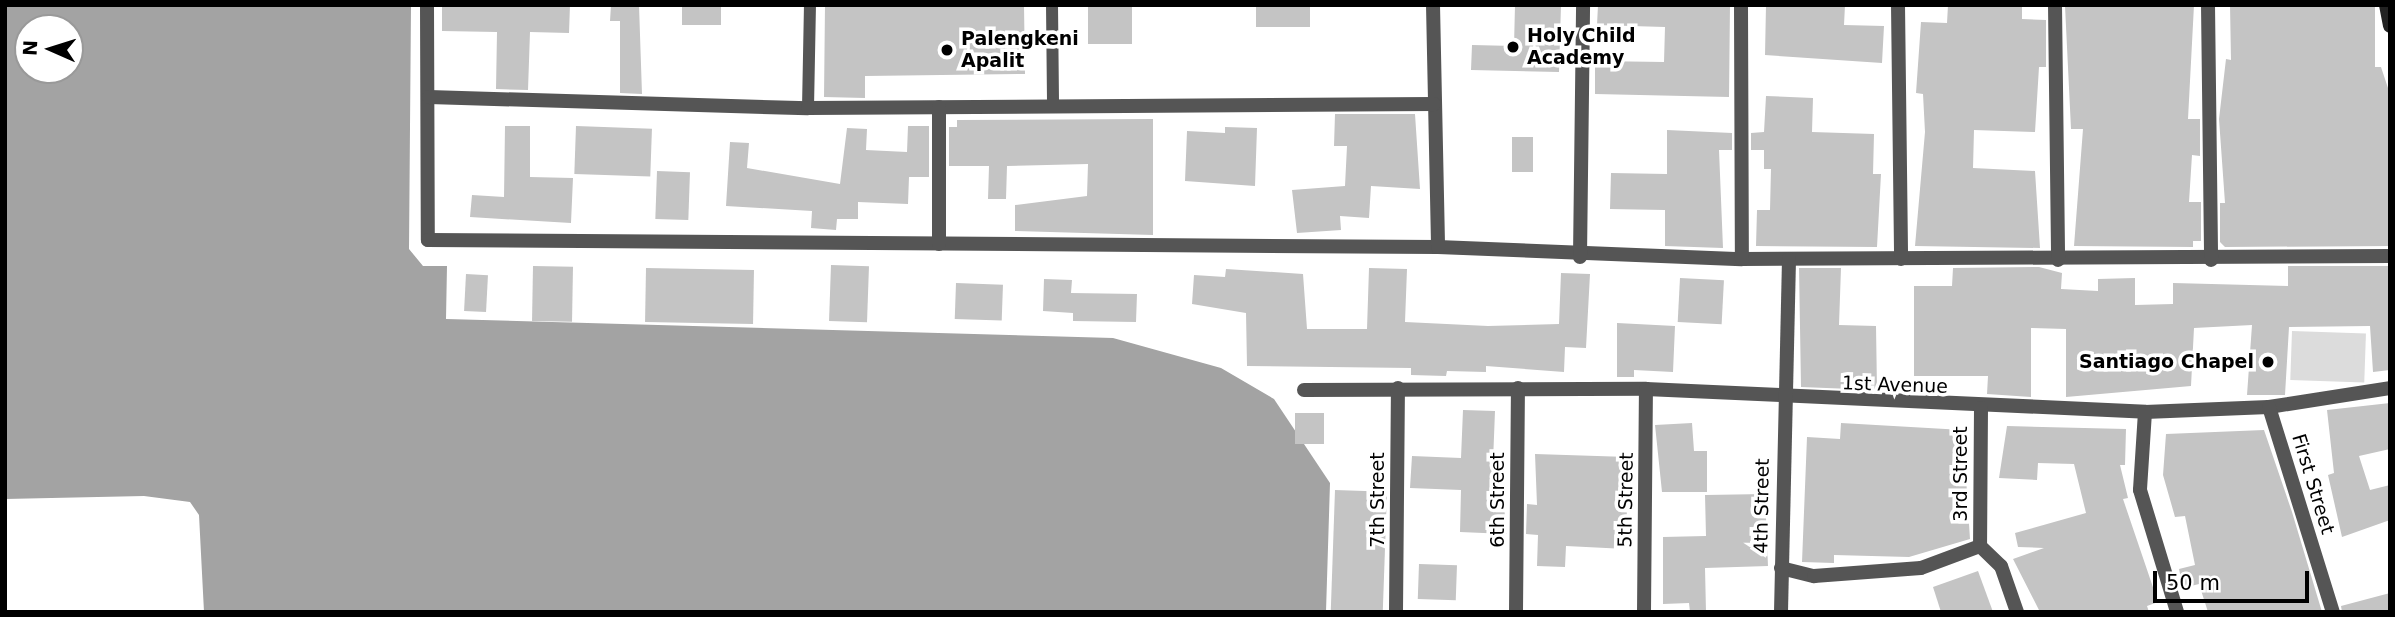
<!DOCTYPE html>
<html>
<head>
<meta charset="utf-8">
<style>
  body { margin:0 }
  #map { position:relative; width:2395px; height:617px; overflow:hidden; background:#fff; font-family:"DejaVu Sans",sans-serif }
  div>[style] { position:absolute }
  .green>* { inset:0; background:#dcdcdc; transform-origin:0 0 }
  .water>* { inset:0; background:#a3a3a3 }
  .building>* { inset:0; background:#c4c4c4; transform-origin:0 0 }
  .lane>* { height:12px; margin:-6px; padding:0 6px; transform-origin:6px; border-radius:6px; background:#555 }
  .street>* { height:14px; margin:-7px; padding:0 7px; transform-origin:7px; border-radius:7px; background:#555 }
  .secondary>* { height:14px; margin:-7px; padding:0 7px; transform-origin:7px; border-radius:7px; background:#222 }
  .dots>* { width:19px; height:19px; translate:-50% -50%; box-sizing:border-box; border:4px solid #fff; border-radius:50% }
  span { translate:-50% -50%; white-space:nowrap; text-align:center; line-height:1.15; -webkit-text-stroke:7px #fff; paint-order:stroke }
  .poi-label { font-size:19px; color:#000; font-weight:700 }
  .left { translate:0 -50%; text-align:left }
  .right { translate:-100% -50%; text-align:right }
  .street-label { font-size:19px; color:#000 }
  .frame { position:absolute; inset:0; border:7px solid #000; pointer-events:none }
  .north { position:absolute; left:14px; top:14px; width:70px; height:70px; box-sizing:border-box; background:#fff; border:2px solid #999; border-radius:50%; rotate:273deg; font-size:19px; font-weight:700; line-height:28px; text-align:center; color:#000 }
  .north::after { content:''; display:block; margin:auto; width:24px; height:32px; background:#000; clip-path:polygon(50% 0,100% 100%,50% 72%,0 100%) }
  .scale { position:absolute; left:2153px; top:571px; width:156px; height:32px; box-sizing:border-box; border:4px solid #000; border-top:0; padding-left:9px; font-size:21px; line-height:24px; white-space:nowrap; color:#000; -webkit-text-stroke:5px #fff; paint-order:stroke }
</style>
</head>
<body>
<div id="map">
  <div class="green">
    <i style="left:2292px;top:331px;width:74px;height:49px;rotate:2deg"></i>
  </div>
  <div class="water">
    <i style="clip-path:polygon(evenodd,5px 5px,411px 5px,409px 249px,423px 266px,447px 266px,446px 319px,1113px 338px,1221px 368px,1274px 399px,1330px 483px,1326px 612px,204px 612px,199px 515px,190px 502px,144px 496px,5px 499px,5px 5px,28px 28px,70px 28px,70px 70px,28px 70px,28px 28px)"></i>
  </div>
  <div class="building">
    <i style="clip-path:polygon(442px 5px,570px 5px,569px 33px,530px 32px,528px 90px,496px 89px,497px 32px,442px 31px)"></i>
    <i style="clip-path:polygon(611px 5px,639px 5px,642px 94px,620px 93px,620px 21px,610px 21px)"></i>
    <i style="left:682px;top:5px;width:39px;height:20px"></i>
    <i style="clip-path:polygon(825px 5px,1024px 5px,1025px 74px,865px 76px,865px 98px,824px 97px)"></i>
    <i style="left:1088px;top:5px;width:44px;height:39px"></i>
    <i style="left:1256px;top:5px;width:54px;height:22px"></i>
    <i style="clip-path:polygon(1515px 5px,1561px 5px,1559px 72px,1471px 70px,1472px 45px,1514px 46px)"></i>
    <i style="clip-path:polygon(1598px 5px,1730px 5px,1729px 97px,1595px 94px,1595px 61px,1664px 62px,1665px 27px,1597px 25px)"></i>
    <i style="clip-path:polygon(1766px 5px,1845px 5px,1844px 25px,1884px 26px,1882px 63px,1765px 55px)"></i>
    <i style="clip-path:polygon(1948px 5px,2022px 5px,2022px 19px,2046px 20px,2046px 67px,2039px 67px,2035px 132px,1974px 130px,1973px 168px,2035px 171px,2040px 248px,1915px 246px,1925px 132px,1923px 94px,1916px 93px,1921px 22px,1947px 23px)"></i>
    <i style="clip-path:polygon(2194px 5px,2188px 119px,2200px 119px,2200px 156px,2192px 155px,2189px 202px,2201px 202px,2201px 241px,2193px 241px,2193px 247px,2074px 246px,2083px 129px,2071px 129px,2065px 6px)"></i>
    <i style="clip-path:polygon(2230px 5px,2375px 7px,2375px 67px,2381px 67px,2390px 94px,2390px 246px,2225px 247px,2220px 242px,2220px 203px,2225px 203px,2219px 119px,2226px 59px,2231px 60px)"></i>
    <i style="clip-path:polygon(1766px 96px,1813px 98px,1812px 132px,1874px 134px,1873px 174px,1881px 174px,1877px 247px,1756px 246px,1757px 210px,1770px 210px,1771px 169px,1764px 169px,1764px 150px,1751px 150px,1751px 133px,1764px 132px)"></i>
    <i style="clip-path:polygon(1335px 114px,1415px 114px,1420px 189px,1371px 186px,1369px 218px,1340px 216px,1341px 230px,1297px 233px,1292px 190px,1345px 186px,1347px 146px,1334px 146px)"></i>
    <i style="clip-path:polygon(1153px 119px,1153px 235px,1015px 231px,1015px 205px,1087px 196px,1088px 164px,1007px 166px,1006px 199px,988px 199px,989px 166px,949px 166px,949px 127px,957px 127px,957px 120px)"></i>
    <i style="clip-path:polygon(505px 126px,530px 126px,530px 177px,573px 178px,571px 223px,470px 217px,472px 195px,504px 197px)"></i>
    <i style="left:576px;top:126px;width:76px;height:48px;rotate:2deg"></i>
    <i style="clip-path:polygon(908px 126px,929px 126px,929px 177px,909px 177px,908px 204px,858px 202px,858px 219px,837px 219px,836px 230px,811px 228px,812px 211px,726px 206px,730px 142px,749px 143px,747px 168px,840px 184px,847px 128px,867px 129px,866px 150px,907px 152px)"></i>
    <i style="clip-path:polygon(1225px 127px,1257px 128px,1255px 186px,1185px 181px,1187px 131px,1225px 133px)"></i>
    <i style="clip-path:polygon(1667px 130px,1732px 133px,1732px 150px,1719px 150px,1723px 248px,1665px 246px,1665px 210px,1610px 209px,1611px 173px,1667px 174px)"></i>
    <i style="left:1512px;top:137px;width:21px;height:35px"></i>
    <i style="left:657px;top:171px;width:33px;height:48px;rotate:2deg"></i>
    <i style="left:831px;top:265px;width:38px;height:56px;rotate:2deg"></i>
    <i style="left:533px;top:266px;width:40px;height:55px;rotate:1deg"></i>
    <i style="clip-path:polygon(2288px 266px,2390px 266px,2390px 370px,2373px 372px,2370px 326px,2289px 327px,2285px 395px,2247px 395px,2252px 325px,2194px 328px,2191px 386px,2066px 397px,2066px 329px,2031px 328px,2031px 397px,1987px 394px,1988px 376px,1914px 376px,1914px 286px,1952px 286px,1953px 268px,2039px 267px,2062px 273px,2061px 289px,2098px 291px,2098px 279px,2135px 278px,2135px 305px,2173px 304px,2173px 283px,2288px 286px)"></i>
    <i style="left:646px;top:268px;width:108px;height:54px;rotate:1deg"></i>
    <i style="clip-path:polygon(1369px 268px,1407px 269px,1405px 322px,1488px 326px,1559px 324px,1561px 273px,1590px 274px,1586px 348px,1565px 347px,1564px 372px,1486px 366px,1486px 372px,1447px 371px,1446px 376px,1411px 375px,1411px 368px,1247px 366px,1246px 313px,1192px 304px,1194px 275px,1225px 277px,1226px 269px,1303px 274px,1307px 329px,1367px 329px)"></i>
    <i style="clip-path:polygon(1799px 268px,1841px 268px,1839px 325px,1876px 326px,1877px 390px,1801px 387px)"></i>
    <i style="left:466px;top:274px;width:22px;height:37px;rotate:3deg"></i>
    <i style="left:1680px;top:278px;width:44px;height:44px;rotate:3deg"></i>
    <i style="clip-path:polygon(1044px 279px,1072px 280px,1071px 293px,1137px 294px,1136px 322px,1073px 321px,1073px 313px,1043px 311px)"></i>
    <i style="left:956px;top:283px;width:47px;height:36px;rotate:2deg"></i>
    <i style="clip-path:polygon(1617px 323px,1675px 326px,1673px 372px,1634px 370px,1634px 377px,1617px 377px)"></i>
    <i style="clip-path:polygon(2390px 403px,2390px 449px,2359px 456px,2370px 490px,2390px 485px,2390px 520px,2342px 537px,2328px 475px,2334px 473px,2327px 410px)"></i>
    <i style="clip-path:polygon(1463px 410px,1495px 411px,1493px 462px,1499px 462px,1507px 534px,1460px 532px,1461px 490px,1410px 488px,1412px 456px,1461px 458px)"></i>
    <i style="left:1295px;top:413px;width:29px;height:31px"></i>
    <i style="clip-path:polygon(1692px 423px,1694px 451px,1707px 451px,1707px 492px,1662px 492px,1655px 425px)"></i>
    <i style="clip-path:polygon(1841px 423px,1963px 430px,1970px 539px,1909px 557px,1834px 555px,1834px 563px,1802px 562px,1807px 437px,1840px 439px)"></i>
    <i style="clip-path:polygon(2007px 426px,2126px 429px,2125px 465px,2120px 465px,2128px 498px,2123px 499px,2158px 602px,2147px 606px,2149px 612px,2040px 612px,2013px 559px,2044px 548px,2018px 547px,2015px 533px,2086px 513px,2074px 464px,2038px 463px,2037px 480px,1999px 478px)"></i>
    <i style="clip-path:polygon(2264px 430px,2292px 512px,2322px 612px,2208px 612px,2199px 584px,2183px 588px,2179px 569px,2195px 565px,2185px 516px,2175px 517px,2163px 475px,2166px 434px)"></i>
    <i style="clip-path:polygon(1535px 454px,1628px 457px,1626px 549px,1566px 546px,1565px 567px,1537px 566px,1538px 535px,1526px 534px,1527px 504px,1537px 505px)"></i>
    <i style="left:1335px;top:490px;width:52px;height:122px;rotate:2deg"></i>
    <i style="clip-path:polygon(1765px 494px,1768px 566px,1705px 568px,1706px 612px,1690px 612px,1689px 603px,1663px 604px,1663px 537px,1706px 536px,1705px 495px)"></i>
    <i style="left:1419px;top:564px;width:38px;height:35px;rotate:2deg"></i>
    <i style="clip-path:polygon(1978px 571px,1993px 612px,1941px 612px,1933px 587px)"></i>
    <i style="clip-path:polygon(2390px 593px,2390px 612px,2342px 612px,2341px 606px)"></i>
  </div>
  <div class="lane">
    <i style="left:1052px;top:5px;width:101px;rotate:89.4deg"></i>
    <i style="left:808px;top:108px;width:103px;rotate:-88.9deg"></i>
  </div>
  <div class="street">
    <i style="left:427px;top:5px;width:235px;rotate:89.8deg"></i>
    <i style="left:428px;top:240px;width:1010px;rotate:0.4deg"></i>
    <i style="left:1438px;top:247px;width:304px;rotate:2.3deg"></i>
    <i style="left:1742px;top:259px;width:648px;rotate:-0.27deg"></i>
    <i style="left:1433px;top:5px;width:242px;rotate:88.8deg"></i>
    <i style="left:1741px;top:5px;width:254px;rotate:89.8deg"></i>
    <i style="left:1898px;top:5px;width:254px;rotate:89.3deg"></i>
    <i style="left:2055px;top:5px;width:255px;rotate:89.3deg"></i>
    <i style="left:2208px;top:5px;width:255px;rotate:89.3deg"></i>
    <i style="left:429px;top:97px;width:379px;rotate:1.7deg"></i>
    <i style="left:808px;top:108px;width:626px;rotate:-0.37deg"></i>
    <i style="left:939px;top:107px;width:137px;rotate:90deg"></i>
    <i style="left:1580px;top:257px;width:252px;rotate:-89.3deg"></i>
    <i style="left:1304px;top:390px;width:342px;rotate:-0.2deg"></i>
    <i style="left:1646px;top:389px;width:500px;rotate:2.6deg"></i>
    <i style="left:2145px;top:412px;width:124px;rotate:-2.3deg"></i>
    <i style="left:2269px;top:407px;width:122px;rotate:-8.9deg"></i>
    <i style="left:2269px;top:407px;width:215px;rotate:72.7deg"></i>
    <i style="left:1981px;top:408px;width:138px;rotate:90.4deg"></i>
    <i style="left:1980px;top:546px;width:29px;rotate:44deg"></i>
    <i style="left:2001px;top:566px;width:49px;rotate:70.8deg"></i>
    <i style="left:2145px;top:412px;width:78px;rotate:93.7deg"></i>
    <i style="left:2140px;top:490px;width:127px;rotate:73.1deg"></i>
    <i style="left:1781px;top:568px;width:34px;rotate:14deg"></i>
    <i style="left:1814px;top:576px;width:107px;rotate:-4.3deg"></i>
    <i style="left:1921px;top:568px;width:63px;rotate:-20.4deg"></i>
    <i style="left:1396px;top:612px;width:224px;rotate:-89.5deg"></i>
    <i style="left:1516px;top:612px;width:224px;rotate:-89.5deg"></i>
    <i style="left:1644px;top:612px;width:223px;rotate:-89.5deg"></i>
    <i style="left:1781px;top:612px;width:353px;rotate:-88.7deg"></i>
  </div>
  <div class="secondary">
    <i style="left:2386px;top:5px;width:21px;rotate:79deg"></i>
  </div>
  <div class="dots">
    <i style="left:1513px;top:47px;background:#000"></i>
    <i style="left:947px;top:50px;background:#000"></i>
    <i style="left:2268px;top:362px;background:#000"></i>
  </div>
  <div class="poi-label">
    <span class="left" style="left:1527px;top:47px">Holy Child<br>Academy</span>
    <span class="left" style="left:961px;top:50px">Palengkeni<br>Apalit</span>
    <span class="right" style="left:2254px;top:362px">Santiago Chapel</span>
  </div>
  <div class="street-label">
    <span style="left:1895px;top:385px;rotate:2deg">1st Avenue</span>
    <span style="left:1961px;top:474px;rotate:-90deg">3rd Street</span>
    <span style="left:2313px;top:484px;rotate:73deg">First Street</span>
    <span style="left:1378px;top:500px;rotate:-90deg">7th Street</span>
    <span style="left:1498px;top:500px;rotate:-90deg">6th Street</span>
    <span style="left:1626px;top:500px;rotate:-89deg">5th Street</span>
    <span style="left:1762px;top:506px;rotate:-89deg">4th Street</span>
  </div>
  <div class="frame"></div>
  <div class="north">N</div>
  <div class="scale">50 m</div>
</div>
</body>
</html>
